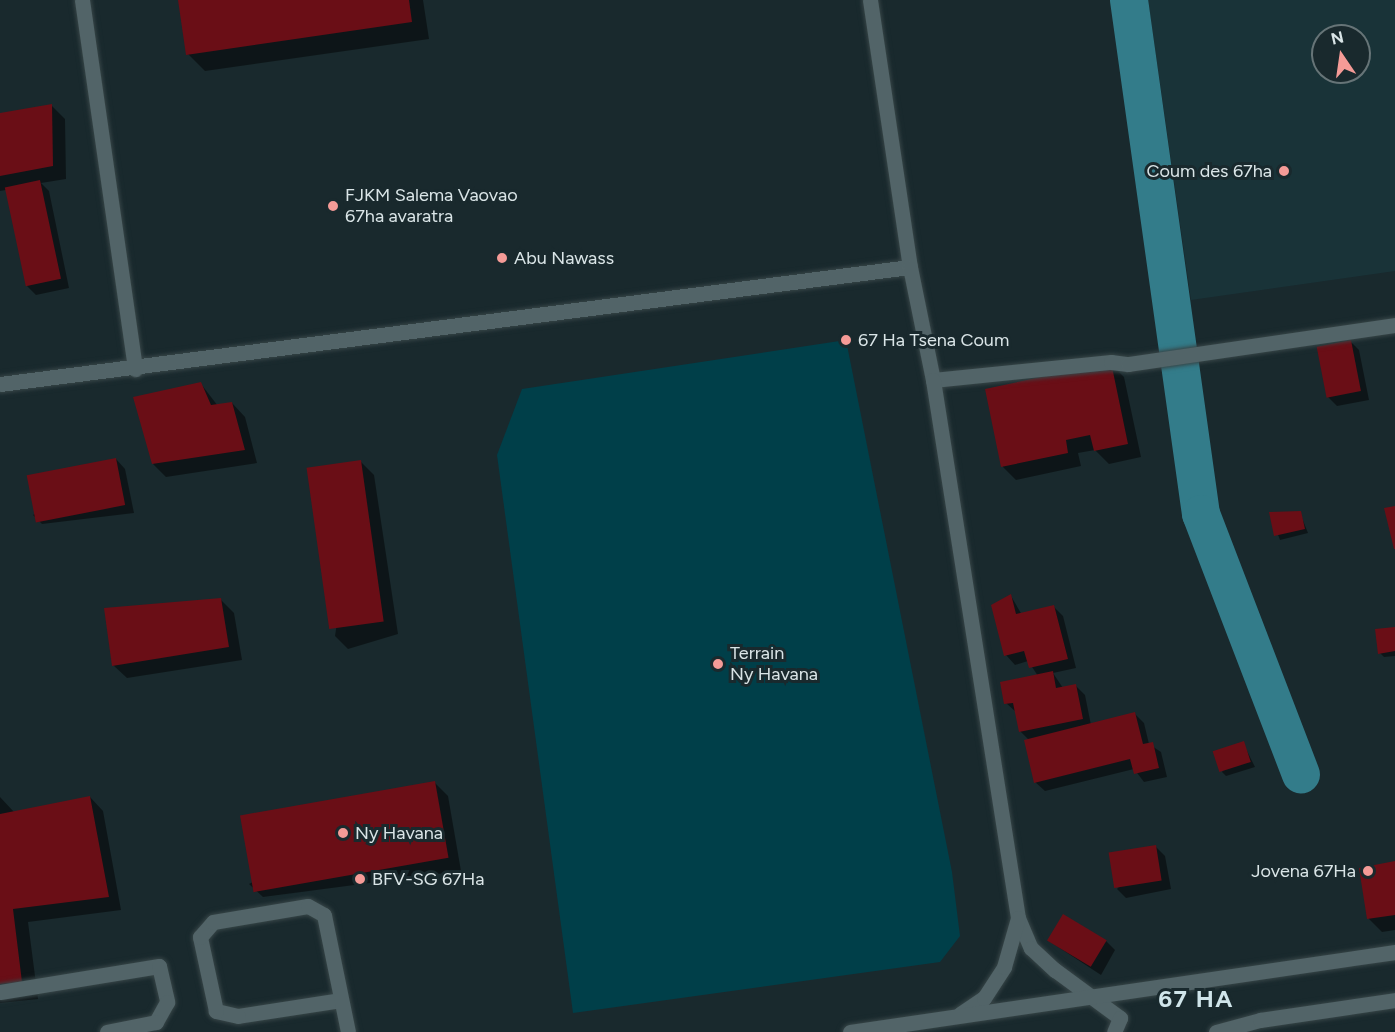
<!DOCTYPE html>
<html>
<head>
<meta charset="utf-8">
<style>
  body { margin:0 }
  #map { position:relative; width:1395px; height:1032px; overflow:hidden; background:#19292d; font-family:Figtree,sans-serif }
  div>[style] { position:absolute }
  .built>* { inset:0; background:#193338 }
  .green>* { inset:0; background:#003f49 }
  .shadow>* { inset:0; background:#0007 }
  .canal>* { height:38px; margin:-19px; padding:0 19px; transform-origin:19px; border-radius:19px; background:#337c8a }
  .building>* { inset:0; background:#6a0e16; transform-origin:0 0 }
  .roads { filter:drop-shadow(0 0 2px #374547) drop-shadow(0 0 2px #374547) }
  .lane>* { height:15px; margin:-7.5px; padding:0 7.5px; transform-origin:7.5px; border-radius:7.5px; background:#526468 }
  .street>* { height:15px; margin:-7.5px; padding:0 7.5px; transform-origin:7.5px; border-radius:7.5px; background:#526468 }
  .secondary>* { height:15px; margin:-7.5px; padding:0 7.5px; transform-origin:7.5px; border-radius:7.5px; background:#526468 }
  .dots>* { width:16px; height:16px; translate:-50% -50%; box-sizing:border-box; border:3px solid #19292d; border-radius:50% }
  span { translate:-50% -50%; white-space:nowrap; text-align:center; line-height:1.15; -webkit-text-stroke:6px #19292d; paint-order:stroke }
  .poi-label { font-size:18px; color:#dae5e7 }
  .right { translate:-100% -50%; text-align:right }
  .left { translate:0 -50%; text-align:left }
  .district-label { font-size:24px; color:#d0e5ea; font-weight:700; letter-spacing:1.5px }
  .north { position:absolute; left:1311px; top:24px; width:60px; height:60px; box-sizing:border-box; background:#19292d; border:2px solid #667477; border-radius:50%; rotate:347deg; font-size:16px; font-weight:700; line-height:24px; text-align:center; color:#dae5e7 }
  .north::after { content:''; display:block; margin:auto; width:21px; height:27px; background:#f59b97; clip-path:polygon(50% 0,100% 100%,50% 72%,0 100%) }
</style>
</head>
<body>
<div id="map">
  <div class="built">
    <i style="clip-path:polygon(evenodd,1148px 0,1395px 0,1395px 271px,1191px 300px,1148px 0,1323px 36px,1359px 36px,1359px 72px,1323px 72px,1323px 36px)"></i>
  </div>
  <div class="green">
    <i style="clip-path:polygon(846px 340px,952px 872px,960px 936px,940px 962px,573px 1013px,497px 455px,522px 389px)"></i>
  </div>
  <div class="shadow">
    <i style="clip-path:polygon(180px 0,423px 0,429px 39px,205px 71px,188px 54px)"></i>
    <i style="clip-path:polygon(52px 106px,65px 119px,66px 179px,41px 183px,49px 191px,69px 288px,36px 295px,27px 286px,6px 190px,0 191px,0 114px)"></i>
    <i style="clip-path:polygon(1350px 341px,1359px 350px,1369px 400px,1337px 406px,1328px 397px)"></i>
    <i style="clip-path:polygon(1111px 364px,1124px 377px,1141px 457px,1109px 464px,1095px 450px,1078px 453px,1081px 466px,1016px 480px,1003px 467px,987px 390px)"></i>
    <i style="clip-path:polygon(201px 384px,218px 406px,232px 403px,245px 417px,257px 463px,166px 477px,153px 464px)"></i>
    <i style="clip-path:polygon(116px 459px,125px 469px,134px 513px,42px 524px,33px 515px)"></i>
    <i style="clip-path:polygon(361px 462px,374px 475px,398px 634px,348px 649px,335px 636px)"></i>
    <i style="clip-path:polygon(1270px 513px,1300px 513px,1308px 533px,1280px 540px)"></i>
    <i style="clip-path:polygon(1011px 596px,1022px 615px,1054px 607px,1063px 616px,1076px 668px,1053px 673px,1063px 688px,1076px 686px,1085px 695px,1091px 725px,1135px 714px,1144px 723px,1149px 744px,1161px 752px,1167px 777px,1144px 782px,1134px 769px,1045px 791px,1035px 782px,1029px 740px,1020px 731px,1016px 712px,1006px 703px,1038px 676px,1028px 661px,1015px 665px,1006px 655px)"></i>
    <i style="clip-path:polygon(220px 599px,234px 613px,242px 660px,127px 678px,113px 665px)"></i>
    <i style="clip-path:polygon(1395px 628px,1395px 656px,1384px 657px,1380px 653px)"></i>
    <i style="clip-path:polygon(1243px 743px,1255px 767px,1226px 776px,1222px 772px)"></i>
    <i style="clip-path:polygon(435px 783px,448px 796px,461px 871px,263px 897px,249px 884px)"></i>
    <i style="clip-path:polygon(0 797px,14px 812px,90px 797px,103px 811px,121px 910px,28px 922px,38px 999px,0 1003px)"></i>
    <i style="clip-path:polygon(1155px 846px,1165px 856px,1171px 889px,1126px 898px,1117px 889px)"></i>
    <i style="clip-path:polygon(1395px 863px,1395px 930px,1382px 932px,1369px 919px,1361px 869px)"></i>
    <i style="clip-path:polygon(1049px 941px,1106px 941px,1115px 950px,1101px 975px)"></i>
  </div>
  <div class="canal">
    <i style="left:1129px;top:0;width:519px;rotate:82.03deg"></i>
    <i style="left:1201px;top:514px;width:279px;rotate:69deg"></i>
  </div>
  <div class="building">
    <i style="clip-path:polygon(178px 0,409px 0,412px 22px,186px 55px)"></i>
    <i style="clip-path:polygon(52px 104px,53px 166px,0 176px,0 113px)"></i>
    <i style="left:40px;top:180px;width:101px;height:36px;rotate:78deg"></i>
    <i style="left:1351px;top:340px;width:52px;height:35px;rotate:79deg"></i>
    <i style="clip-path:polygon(1111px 362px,1128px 444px,1094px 451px,1090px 435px,1066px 440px,1068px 453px,1001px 467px,985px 389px)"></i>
    <i style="clip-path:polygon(201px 382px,211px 405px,232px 402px,245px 450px,152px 464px,133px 397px)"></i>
    <i style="left:116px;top:458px;width:48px;height:91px;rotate:79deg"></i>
    <i style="left:361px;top:460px;width:163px;height:55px;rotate:82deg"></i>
    <i style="clip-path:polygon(1395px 506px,1395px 549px,1394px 549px,1384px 508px)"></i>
    <i style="clip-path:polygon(1301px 511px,1305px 529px,1274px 536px,1269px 512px)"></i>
    <i style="clip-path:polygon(1011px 594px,1016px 614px,1054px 605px,1068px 659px,1029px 668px,1024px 651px,1004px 656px,991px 605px)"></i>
    <i style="clip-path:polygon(221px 598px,229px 647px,112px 666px,104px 608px)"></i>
    <i style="clip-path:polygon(1395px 627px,1395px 651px,1378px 654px,1375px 629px)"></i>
    <i style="clip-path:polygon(1053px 671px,1056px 688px,1076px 684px,1083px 719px,1019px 732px,1013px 703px,1004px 704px,1000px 682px)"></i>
    <i style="clip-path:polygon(1135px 712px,1143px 744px,1153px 742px,1159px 768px,1134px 774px,1130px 759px,1034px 783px,1024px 740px)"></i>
    <i style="left:1244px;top:741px;width:22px;height:33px;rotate:72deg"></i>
    <i style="left:435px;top:781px;width:78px;height:198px;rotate:80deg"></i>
    <i style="clip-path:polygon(90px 796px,109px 897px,13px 909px,22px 982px,0 984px,0 814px)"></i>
    <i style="left:1156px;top:845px;width:36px;height:48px;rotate:81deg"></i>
    <i style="clip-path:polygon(1395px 861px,1395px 915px,1367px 919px,1359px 868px)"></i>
    <i style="left:1063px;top:914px;width:51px;height:31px;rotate:31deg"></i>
  </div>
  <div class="roads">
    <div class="lane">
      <i style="left:0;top:992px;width:161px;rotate:-9.3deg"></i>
      <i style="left:159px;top:966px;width:37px;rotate:77deg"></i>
      <i style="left:167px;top:1002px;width:23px;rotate:119deg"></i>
      <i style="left:156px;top:1022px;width:50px;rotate:168.5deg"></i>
      <i style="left:341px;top:1000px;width:104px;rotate:171.2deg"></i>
      <i style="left:238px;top:1016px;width:23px;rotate:-167deg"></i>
      <i style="left:216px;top:1011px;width:76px;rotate:-102.2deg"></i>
      <i style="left:200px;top:937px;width:20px;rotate:-49deg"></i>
      <i style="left:213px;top:922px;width:96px;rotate:-9.6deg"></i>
      <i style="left:308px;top:906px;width:18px;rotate:29deg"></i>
      <i style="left:324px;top:915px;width:119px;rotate:78.4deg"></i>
    </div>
    <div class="street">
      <i style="left:82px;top:0;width:373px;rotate:81.8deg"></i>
      <i style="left:933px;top:380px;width:179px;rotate:-5.8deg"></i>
      <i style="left:1111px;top:362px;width:17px;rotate:7deg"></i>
      <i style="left:1128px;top:364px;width:270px;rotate:-8.3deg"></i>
      <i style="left:0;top:384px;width:917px;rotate:-7.33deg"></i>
    </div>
    <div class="secondary">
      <i style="left:870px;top:0;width:270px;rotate:81.5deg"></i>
      <i style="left:910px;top:267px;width:115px;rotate:78.5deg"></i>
      <i style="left:933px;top:380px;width:545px;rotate:81.02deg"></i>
      <i style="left:1018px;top:918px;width:33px;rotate:67deg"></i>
      <i style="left:1031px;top:948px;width:33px;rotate:43deg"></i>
      <i style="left:1055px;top:970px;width:81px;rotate:36.4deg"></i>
      <i style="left:1120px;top:1018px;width:15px;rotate:113deg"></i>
      <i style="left:960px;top:1014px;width:29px;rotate:-34deg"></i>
      <i style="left:984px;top:998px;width:37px;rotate:-57deg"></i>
      <i style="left:1004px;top:967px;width:51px;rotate:-74.1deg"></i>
      <i style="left:850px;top:1032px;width:551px;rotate:-8.35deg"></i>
      <i style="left:1216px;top:1032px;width:46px;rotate:-15.3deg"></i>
      <i style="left:1260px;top:1020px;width:136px;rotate:-8.4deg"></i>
    </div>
  </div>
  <div class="dots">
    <i style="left:1284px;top:171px;background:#f59b97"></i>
    <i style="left:333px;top:206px;background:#f59b97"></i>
    <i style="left:502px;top:258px;background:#f59b97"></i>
    <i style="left:846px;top:340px;background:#f59b97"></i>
    <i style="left:718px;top:664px;background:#f59b97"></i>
    <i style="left:343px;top:833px;background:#f59b97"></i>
    <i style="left:1368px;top:871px;background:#f59b97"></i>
    <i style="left:360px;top:879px;background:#f59b97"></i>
  </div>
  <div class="poi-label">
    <span class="right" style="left:1272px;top:171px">Coum des 67ha</span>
    <span class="left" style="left:345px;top:206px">FJKM Salema Vaovao<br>67ha avaratra</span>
    <span class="left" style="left:514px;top:258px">Abu Nawass</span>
    <span class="left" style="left:858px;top:340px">67 Ha Tsena Coum</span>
    <span class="left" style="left:730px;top:664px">Terrain<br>Ny Havana</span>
    <span class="left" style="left:355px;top:833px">Ny Havana</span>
    <span class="right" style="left:1356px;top:871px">Jovena 67Ha</span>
    <span class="left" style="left:372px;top:879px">BFV-SG 67Ha</span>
  </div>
  <div class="district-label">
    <span style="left:1196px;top:999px">67 HA</span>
  </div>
  <div class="north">N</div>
</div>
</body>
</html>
